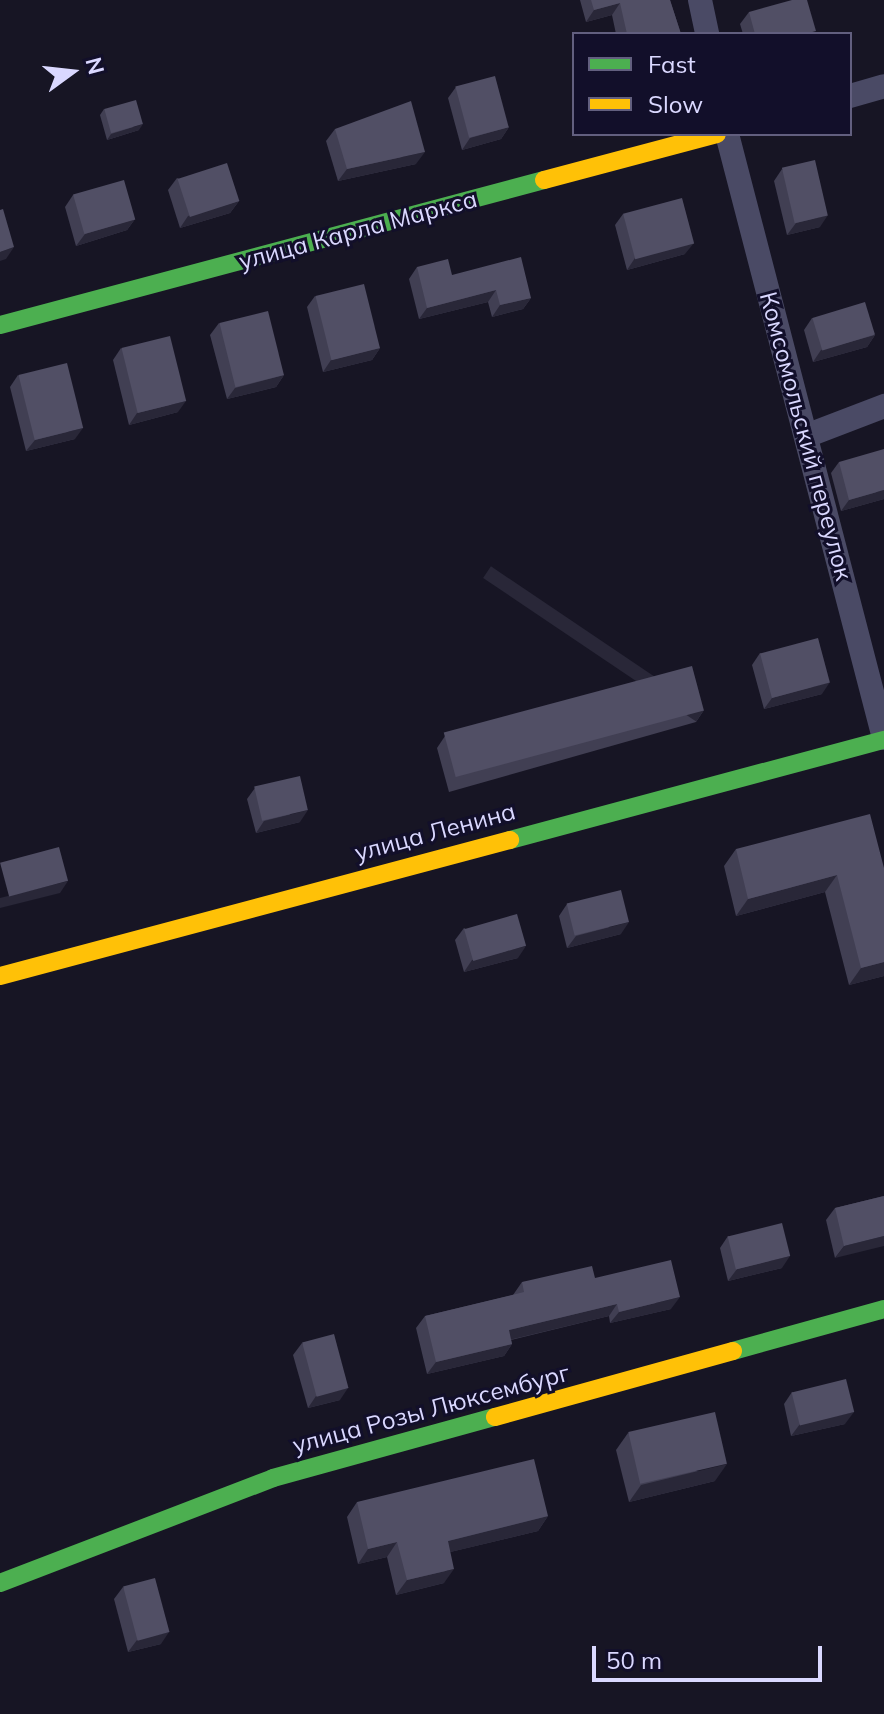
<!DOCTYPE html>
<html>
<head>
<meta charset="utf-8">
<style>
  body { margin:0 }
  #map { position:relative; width:884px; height:1714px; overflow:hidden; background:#171524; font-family:Mulish,sans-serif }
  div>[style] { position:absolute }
  .street>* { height:24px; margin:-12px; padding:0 12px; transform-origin:12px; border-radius:12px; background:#4a4a65 }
  .fast>* { height:18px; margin:-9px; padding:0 9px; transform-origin:9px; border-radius:9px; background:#4caf50 }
  .slow>* { height:18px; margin:-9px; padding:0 9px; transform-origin:9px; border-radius:9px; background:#ffc107 }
  .wall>* { inset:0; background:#413f53 }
  .shaded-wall>* { inset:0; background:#292738; transform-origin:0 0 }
  .building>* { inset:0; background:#514f65; transform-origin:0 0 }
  span { translate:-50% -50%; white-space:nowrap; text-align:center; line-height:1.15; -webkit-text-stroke:6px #120f2a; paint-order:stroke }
  .street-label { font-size:24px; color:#dad8ff }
  .legend { position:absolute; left:572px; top:32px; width:280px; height:104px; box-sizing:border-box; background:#120f2a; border:2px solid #625f7f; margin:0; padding:10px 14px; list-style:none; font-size:24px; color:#dad8ff }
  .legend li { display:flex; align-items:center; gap:16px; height:40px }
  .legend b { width:40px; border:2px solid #625f7f }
  .north { position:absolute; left:32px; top:32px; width:80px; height:80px; -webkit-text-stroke:6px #120f2a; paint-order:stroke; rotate:75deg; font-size:22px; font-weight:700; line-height:32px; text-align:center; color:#dad8ff }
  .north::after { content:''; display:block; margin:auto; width:28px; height:36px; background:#dad8ff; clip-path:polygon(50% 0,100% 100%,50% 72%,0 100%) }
  .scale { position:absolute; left:592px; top:1646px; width:230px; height:36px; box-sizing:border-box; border:4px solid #dad8ff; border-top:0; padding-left:10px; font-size:24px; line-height:28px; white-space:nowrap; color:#dad8ff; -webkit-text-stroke:6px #120f2a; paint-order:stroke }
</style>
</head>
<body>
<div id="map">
  <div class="street">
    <i style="left:700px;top:0;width:35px;rotate:78deg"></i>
    <i style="left:850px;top:96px;width:35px;rotate:-16deg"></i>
    <i style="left:727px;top:134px;width:624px;rotate:75.43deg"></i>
    <i style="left:806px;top:436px;width:84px;rotate:-21deg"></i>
  </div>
  <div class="fast">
    <i style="left:0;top:325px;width:563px;rotate:-14.92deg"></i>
    <i style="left:510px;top:840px;width:387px;rotate:-15deg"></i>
    <i style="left:733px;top:1351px;width:157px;rotate:-15.5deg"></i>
    <i style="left:0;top:1583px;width:292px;rotate:-21deg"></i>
    <i style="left:273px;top:1478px;width:230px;rotate:-15.4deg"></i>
  </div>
  <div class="slow">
    <i style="left:544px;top:180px;width:179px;rotate:-14.9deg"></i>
    <i style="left:0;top:976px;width:528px;rotate:-14.93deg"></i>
    <i style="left:495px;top:1417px;width:247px;rotate:-15.5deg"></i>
  </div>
  <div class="wall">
    <i style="clip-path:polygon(580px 0,670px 0,681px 34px,616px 34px,612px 15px,586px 22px)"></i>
    <i style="clip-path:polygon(749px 12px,813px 34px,743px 34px,740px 24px)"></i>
    <i style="clip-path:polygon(456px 87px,509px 127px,501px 139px,462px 150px,448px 98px)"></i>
    <i style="clip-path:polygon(104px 109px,139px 130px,107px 140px,100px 115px)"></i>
    <i style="clip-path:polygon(335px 129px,416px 164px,338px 181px,326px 141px)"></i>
    <i style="clip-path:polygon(782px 169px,820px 227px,787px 235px,774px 181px)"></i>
    <i style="clip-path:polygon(177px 178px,239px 201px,230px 213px,180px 228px,168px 190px)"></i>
    <i style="clip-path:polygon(73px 195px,135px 219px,127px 230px,76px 246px,65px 207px)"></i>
    <i style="clip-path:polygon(623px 214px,685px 254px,627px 270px,615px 225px)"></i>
    <i style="clip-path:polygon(417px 267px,452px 275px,531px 298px,523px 309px,492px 317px,488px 302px,419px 319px,409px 279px)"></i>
    <i style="clip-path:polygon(315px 296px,380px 348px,372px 360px,323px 372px,307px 307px)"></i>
    <i style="clip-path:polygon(812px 318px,875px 335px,867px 347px,813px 362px,804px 330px)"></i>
    <i style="clip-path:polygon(219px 323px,284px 375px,276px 387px,227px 399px,210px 335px)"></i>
    <i style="clip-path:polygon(121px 348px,178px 412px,129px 425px,113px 360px)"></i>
    <i style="clip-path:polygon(18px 375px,75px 439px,26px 451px,10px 387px)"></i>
    <i style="clip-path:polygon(839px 462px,884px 499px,841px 511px,831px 473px)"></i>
    <i style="clip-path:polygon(760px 653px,822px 694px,764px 709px,752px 665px)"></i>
    <i style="clip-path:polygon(704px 710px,696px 722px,449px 792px,437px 748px,445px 736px)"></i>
    <i style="clip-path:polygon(255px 788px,300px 822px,256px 833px,247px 799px)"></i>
    <i style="clip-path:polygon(736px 849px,884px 868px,884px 976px,849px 985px,825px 892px,736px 916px,724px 866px)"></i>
    <i style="clip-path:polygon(567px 904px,621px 934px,567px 948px,559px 916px)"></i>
    <i style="clip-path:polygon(464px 928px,518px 958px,464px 972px,455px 940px)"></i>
    <i style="clip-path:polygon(884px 1196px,835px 1258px,826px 1220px,835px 1208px)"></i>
    <i style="clip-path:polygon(728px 1236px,782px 1268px,728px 1281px,720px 1248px)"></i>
    <i style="clip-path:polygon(595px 1278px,671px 1309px,610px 1323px,609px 1316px,511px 1340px,512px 1344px,504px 1356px,427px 1374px,416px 1328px,425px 1316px,513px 1295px,522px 1282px)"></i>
    <i style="clip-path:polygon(302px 1343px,340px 1400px,308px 1408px,293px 1355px)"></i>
    <i style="clip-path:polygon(792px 1392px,845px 1424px,791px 1436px,784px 1404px)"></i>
    <i style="clip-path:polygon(628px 1433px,715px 1481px,629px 1502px,616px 1450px)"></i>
    <i style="clip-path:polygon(357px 1502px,548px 1516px,538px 1531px,450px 1552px,444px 1583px,396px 1595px,387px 1557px,358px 1564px,347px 1517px)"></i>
    <i style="clip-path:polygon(123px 1587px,161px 1644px,128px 1652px,114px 1599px)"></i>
  </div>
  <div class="shaded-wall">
    <i style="clip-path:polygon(620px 3px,612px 15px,586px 22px,594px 10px)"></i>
    <i style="clip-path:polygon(143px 124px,139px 130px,107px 140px,111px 134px)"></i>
    <i style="clip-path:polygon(509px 127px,501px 139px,462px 150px,470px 138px)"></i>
    <i style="clip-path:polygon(425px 152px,416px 164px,338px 181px,347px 169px)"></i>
    <i style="clip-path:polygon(239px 201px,230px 213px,180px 228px,188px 216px)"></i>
    <i style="clip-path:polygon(828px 215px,820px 227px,787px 235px,796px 223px)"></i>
    <i style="clip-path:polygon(135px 219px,127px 230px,76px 246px,85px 234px)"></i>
    <i style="clip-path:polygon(694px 243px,685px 254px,627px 270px,635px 258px)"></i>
    <i style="clip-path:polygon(14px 247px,6px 259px,0 261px,0 252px)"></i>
    <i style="clip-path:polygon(496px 290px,488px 302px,419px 319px,427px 308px)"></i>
    <i style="clip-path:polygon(531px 298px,523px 309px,492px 317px,500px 305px)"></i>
    <i style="clip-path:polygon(875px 335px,867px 347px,813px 362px,821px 350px)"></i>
    <i style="clip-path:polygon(380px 348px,372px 360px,323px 372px,331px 360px)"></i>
    <i style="clip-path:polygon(284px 375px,276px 387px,227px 399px,235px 388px)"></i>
    <i style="clip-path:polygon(186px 401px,178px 412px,129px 425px,137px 413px)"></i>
    <i style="clip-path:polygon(83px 428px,75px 439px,26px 451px,35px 440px)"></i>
    <i style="clip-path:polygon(884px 490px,884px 499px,841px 511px,849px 500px)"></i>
    <i style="clip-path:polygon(830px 682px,822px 694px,764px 709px,772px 698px)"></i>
    <i style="left:704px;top:710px;width:14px;height:257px;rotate:124deg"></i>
    <i style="clip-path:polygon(308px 810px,300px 822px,256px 833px,264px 821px)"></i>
    <i style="clip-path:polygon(837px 875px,825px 892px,736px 916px,748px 899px)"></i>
    <i style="clip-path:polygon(68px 881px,60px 893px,0 908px,0 898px)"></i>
    <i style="clip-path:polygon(629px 922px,621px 934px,567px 948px,576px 936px)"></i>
    <i style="clip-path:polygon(526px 946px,518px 958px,464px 972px,472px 960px)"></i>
    <i style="clip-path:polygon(884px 962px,884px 976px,849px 985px,861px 968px)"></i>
    <i style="clip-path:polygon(884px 1236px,884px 1246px,835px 1258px,844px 1246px)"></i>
    <i style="clip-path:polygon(790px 1256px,782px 1268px,728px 1281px,737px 1269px)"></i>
    <i style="clip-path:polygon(680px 1297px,671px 1309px,610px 1323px,619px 1312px)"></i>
    <i style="clip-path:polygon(617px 1304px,609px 1316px,501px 1342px,509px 1330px)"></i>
    <i style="clip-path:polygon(512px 1344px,504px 1356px,427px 1374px,436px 1362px)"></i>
    <i style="clip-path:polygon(348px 1388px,340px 1400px,308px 1408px,316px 1396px)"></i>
    <i style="clip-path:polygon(854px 1412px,845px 1424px,791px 1436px,800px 1424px)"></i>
    <i style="clip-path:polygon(727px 1464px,715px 1481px,629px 1502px,641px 1485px)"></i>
    <i style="clip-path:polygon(548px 1516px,538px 1531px,438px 1555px,448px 1541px)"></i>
    <i style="clip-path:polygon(397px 1542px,387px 1557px,358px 1564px,368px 1549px)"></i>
    <i style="clip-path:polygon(454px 1569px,444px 1583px,396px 1595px,407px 1580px)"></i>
    <i style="clip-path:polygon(169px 1632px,161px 1644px,128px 1652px,137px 1640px)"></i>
  </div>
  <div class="building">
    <i style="clip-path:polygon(591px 0,670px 0,681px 34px,627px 34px,620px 3px,594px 10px)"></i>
    <i style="clip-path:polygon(792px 0,807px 0,816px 31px,805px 34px,755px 34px,749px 12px)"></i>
    <i style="left:495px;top:76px;width:53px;height:41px;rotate:75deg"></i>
    <i style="left:136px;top:100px;width:25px;height:33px;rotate:74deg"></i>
    <i style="clip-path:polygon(411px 101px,425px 152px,347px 169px,335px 129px)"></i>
    <i style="left:815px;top:160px;width:57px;height:34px;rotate:77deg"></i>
    <i style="left:227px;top:163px;width:40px;height:52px;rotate:72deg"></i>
    <i style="left:124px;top:180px;width:41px;height:53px;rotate:74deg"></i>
    <i style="left:682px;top:198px;width:47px;height:61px;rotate:75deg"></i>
    <i style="clip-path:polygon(3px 209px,14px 247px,0 252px,0 210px)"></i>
    <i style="clip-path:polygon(521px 257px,531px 298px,500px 305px,496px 290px,427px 308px,417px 267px,448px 259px,452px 275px)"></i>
    <i style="left:364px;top:284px;width:66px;height:50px;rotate:76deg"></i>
    <i style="left:865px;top:302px;width:34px;height:55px;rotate:73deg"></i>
    <i style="left:268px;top:311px;width:66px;height:50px;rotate:76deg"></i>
    <i style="left:170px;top:336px;width:67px;height:50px;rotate:76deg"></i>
    <i style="left:67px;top:363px;width:67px;height:50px;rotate:76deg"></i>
    <i style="clip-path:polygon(884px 449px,884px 490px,849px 500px,839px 462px)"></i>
    <i style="left:818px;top:638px;width:46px;height:60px;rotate:75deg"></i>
    <i style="left:692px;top:666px;width:46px;height:257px;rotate:75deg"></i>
    <i style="left:300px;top:776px;width:35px;height:47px;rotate:77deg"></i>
    <i style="clip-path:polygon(870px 814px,884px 868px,884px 962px,861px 968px,837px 875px,748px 899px,736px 849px)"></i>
    <i style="left:59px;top:847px;width:35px;height:61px;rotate:75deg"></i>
    <i style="left:621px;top:890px;width:33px;height:56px;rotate:76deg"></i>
    <i style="left:517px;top:914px;width:33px;height:55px;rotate:74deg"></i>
    <i style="clip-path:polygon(884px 1196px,884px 1236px,844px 1246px,835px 1208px)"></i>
    <i style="left:782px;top:1223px;width:34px;height:56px;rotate:76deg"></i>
    <i style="clip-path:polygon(671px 1260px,680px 1297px,619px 1312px,617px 1304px,509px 1330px,512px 1344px,436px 1362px,425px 1316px,524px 1292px,522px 1282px,592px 1266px,595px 1278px)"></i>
    <i style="left:334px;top:1334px;width:56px;height:33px;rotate:75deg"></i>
    <i style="left:846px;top:1379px;width:34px;height:56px;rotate:76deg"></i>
    <i style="left:715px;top:1412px;width:53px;height:89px;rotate:77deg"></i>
    <i style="clip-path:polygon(534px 1459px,548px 1516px,448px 1541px,454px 1569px,407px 1580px,397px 1542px,368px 1549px,357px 1502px)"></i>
    <i style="left:155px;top:1578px;width:56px;height:33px;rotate:75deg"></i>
  </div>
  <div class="street-label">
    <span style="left:358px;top:230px;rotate:-15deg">улица Карла Маркса</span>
    <span style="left:806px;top:436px;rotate:75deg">Комсомольский переулок</span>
    <span style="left:435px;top:832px;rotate:-15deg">улица Ленина</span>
    <span style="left:431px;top:1409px;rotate:-15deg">улица Розы Люксембург</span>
  </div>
  <ul class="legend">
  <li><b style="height:10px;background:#4caf50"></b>Fast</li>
  <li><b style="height:10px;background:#ffc107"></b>Slow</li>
  </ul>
  <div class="north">N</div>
  <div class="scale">50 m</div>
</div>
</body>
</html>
